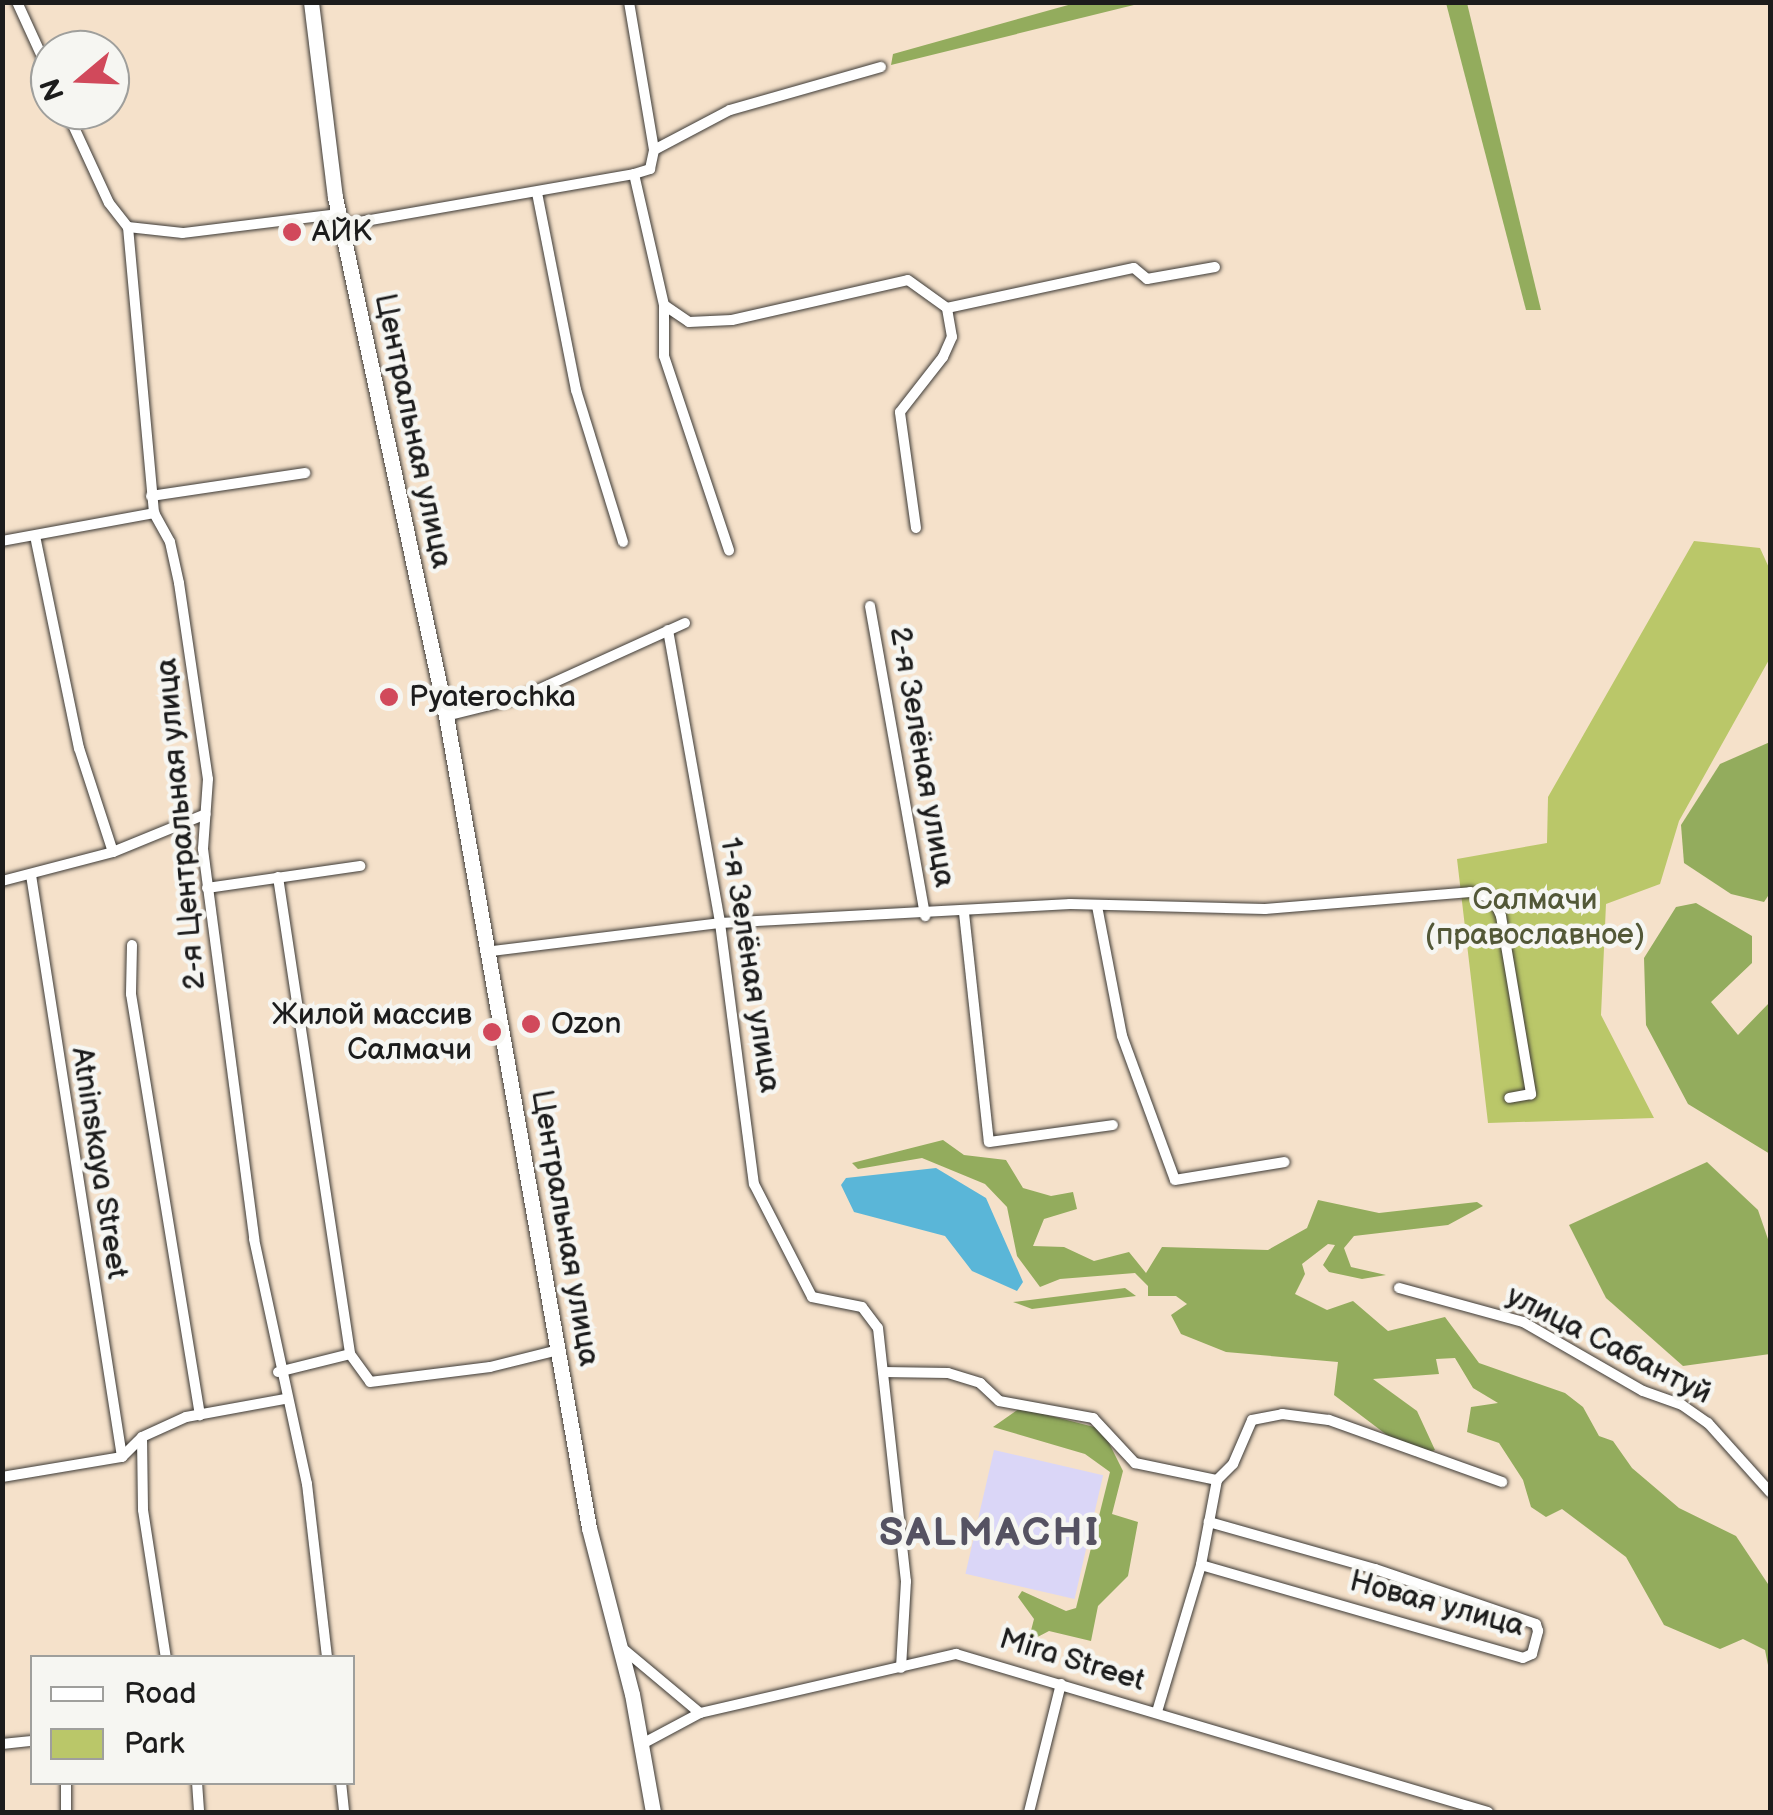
<!DOCTYPE html>
<html>
<head>
<meta charset="utf-8">
<style>
  body { margin:0 }
  #map { position:relative; width:1773px; height:1815px; overflow:hidden; background:#f5e1ca; font-family:"Balsamiq Sans",sans-serif }
  div>[style] { position:absolute }
  .built>* { inset:0; background:#dad6f7; transform-origin:0 0 }
  .green>* { inset:0; background:#bac769 }
  .forest>* { inset:0; background:#93ac5d }
  .water>* { inset:0; background:#5ab6d8 }
  .roads { filter:drop-shadow(0 0 2px #3d3a36) drop-shadow(0 0 2px #3d3a36) }
  .street>* { height:10px; margin:-5px; padding:0 5px; transform-origin:5px; border-radius:5px; background:#fff }
  .secondary>* { height:15px; margin:-7.5px; padding:0 7.5px; transform-origin:7.5px; border-radius:7.5px; background:#fff }
  .dots>* { width:28px; height:28px; translate:-50% -50%; box-sizing:border-box; border:5px solid #f6f6f2; border-radius:50% }
  span { translate:-50% -50%; white-space:nowrap; text-align:center; line-height:1.15; -webkit-text-stroke:9px #f6f6f2; paint-order:stroke }
  .poi-label { font-size:30px; color:#1c1c1c }
  .left { translate:0 -50%; text-align:left }
  .right { translate:-100% -50%; text-align:right }
  .street-label { font-size:30px; color:#1c1c1c }
  .park-label { font-size:30px; color:#535837 }
  .district-label { font-size:40px; color:#555262; font-weight:700; letter-spacing:2.5px }
  .frame { position:absolute; inset:0; border:5px solid #1c1c1c; pointer-events:none }
  .legend { position:absolute; left:30px; top:1655px; width:325px; height:130px; box-sizing:border-box; background:#f6f6f2; border:2px solid #9f9f9c; margin:0; padding:12px 18px; list-style:none; font-size:30px; color:#1c1c1c }
  .legend li { display:flex; align-items:center; gap:20px; height:50px }
  .legend b { width:50px; border:2px solid #9f9f9c }
  .north { position:absolute; left:30px; top:30px; width:100px; height:100px; box-sizing:border-box; background:#f6f6f2; border:2px solid #9f9f9c; border-radius:50%; rotate:251deg; font-size:28px; font-weight:700; line-height:40px; text-align:center; color:#1c1c1c }
  .north::after { content:''; display:block; margin:auto; width:35px; height:45px; background:#d1495b; clip-path:polygon(50% 0,100% 100%,50% 72%,0 100%) }
</style>
</head>
<body>
<div id="map">
  <div class="built">
    <i style="left:994px;top:1450px;width:112px;height:127px;rotate:13deg"></i>
  </div>
  <div class="green">
    <i style="clip-path:polygon(1694px 541px,1760px 548px,1770px 570px,1770px 658px,1679px 821px,1660px 884px,1606px 904px,1601px 1015px,1654px 1118px,1488px 1123px,1457px 859px,1547px 843px,1548px 797px)"></i>
  </div>
  <div class="forest">
    <i style="clip-path:polygon(1079px 2px,1142px 3px,891px 65px,893px 54px)"></i>
    <i style="clip-path:polygon(1446px 3px,1467px 3px,1541px 310px,1526px 310px)"></i>
    <i style="clip-path:polygon(1770px 742px,1770px 893px,1764px 902px,1731px 894px,1684px 863px,1681px 825px,1720px 764px)"></i>
    <i style="clip-path:polygon(1696px 903px,1752px 936px,1752px 963px,1711px 1002px,1738px 1035px,1770px 1002px,1770px 1154px,1688px 1104px,1646px 1025px,1644px 958px,1676px 907px)"></i>
    <i style="clip-path:polygon(943px 1140px,964px 1155px,1006px 1160px,1023px 1188px,1051px 1196px,1073px 1192px,1077px 1209px,1044px 1219px,1033px 1246px,1064px 1247px,1094px 1261px,1129px 1252px,1146px 1273px,1162px 1247px,1268px 1250px,1307px 1228px,1318px 1200px,1379px 1213px,1477px 1202px,1483px 1206px,1448px 1225px,1354px 1236px,1344px 1248px,1351px 1267px,1386px 1275px,1362px 1279px,1329px 1272px,1323px 1265px,1335px 1245px,1328px 1244px,1302px 1264px,1305px 1274px,1295px 1294px,1327px 1310px,1353px 1301px,1388px 1331px,1445px 1317px,1479px 1363px,1565px 1393px,1583px 1407px,1599px 1436px,1613px 1441px,1632px 1468px,1679px 1508px,1736px 1536px,1770px 1587px,1770px 1675px,1765px 1650px,1743px 1639px,1720px 1649px,1664px 1625px,1626px 1557px,1562px 1509px,1546px 1517px,1531px 1507px,1523px 1480px,1499px 1443px,1467px 1432px,1471px 1407px,1498px 1403px,1473px 1388px,1455px 1358px,1436px 1359px,1439px 1374px,1373px 1379px,1417px 1411px,1435px 1450px,1416px 1457px,1334px 1395px,1338px 1362px,1226px 1352px,1181px 1334px,1171px 1315px,1187px 1304px,1176px 1296px,1148px 1296px,1148px 1286px,1135px 1273px,1060px 1279px,1040px 1287px,1017px 1256px,1007px 1207px,985px 1184px,922px 1158px,858px 1169px,852px 1163px)"></i>
    <i style="clip-path:polygon(1707px 1162px,1758px 1210px,1770px 1245px,1770px 1354px,1683px 1366px,1606px 1298px,1569px 1225px)"></i>
    <i style="clip-path:polygon(1125px 1288px,1136px 1296px,1032px 1309px,1013px 1302px)"></i>
    <i style="clip-path:polygon(1020px 1408px,1102px 1429px,1123px 1471px,1112px 1514px,1138px 1522px,1128px 1576px,1098px 1606px,1091px 1641px,1049px 1631px,1028px 1642px,1034px 1619px,1018px 1597px,1022px 1591px,1066px 1611px,1076px 1608px,1110px 1472px,1085px 1454px,993px 1427px)"></i>
  </div>
  <div class="water">
    <i style="clip-path:polygon(936px 1168px,986px 1198px,1023px 1282px,1017px 1291px,972px 1271px,945px 1236px,854px 1212px,841px 1185px,846px 1178px)"></i>
  </div>
  <div class="roads">
    <div class="street">
      <i style="left:17px;top:2px;width:79px;rotate:65.4deg"></i>
      <i style="left:629px;top:2px;width:150px;rotate:80.4deg"></i>
      <i style="left:654px;top:150px;width:86px;rotate:-27.8deg"></i>
      <i style="left:730px;top:110px;width:157px;rotate:-15.9deg"></i>
      <i style="left:66px;top:110px;width:102px;rotate:65.2deg"></i>
      <i style="left:109px;top:203px;width:31px;rotate:52deg"></i>
      <i style="left:128px;top:227px;width:287px;rotate:84.8deg"></i>
      <i style="left:154px;top:513px;width:33px;rotate:61deg"></i>
      <i style="left:170px;top:542px;width:42px;rotate:77.6deg"></i>
      <i style="left:179px;top:583px;width:198px;rotate:81.6deg"></i>
      <i style="left:208px;top:779px;width:70px;rotate:94.1deg"></i>
      <i style="left:203px;top:849px;width:393px;rotate:82.5deg"></i>
      <i style="left:254px;top:1239px;width:251px;rotate:77.8deg"></i>
      <i style="left:307px;top:1484px;width:175px;rotate:83.4deg"></i>
      <i style="left:634px;top:174px;width:134px;rotate:77.1deg"></i>
      <i style="left:664px;top:305px;width:51px;rotate:90deg"></i>
      <i style="left:664px;top:356px;width:205px;rotate:71.5deg"></i>
      <i style="left:537px;top:193px;width:201px;rotate:78.8deg"></i>
      <i style="left:576px;top:390px;width:159px;rotate:72.8deg"></i>
      <i style="left:342px;top:225px;width:296px;rotate:-9.9deg"></i>
      <i style="left:634px;top:174px;width:17px;rotate:-17deg"></i>
      <i style="left:650px;top:169px;width:19px;rotate:-78deg"></i>
      <i style="left:128px;top:227px;width:55px;rotate:6.2deg"></i>
      <i style="left:183px;top:233px;width:156px;rotate:-7deg"></i>
      <i style="left:664px;top:305px;width:30px;rotate:34deg"></i>
      <i style="left:689px;top:322px;width:43px;rotate:-2.7deg"></i>
      <i style="left:732px;top:320px;width:180px;rotate:-12.8deg"></i>
      <i style="left:908px;top:280px;width:48px;rotate:35.7deg"></i>
      <i style="left:947px;top:308px;width:191px;rotate:-12.1deg"></i>
      <i style="left:1134px;top:268px;width:17px;rotate:40deg"></i>
      <i style="left:1147px;top:279px;width:69px;rotate:-10deg"></i>
      <i style="left:151px;top:496px;width:156px;rotate:-8.5deg"></i>
      <i style="left:916px;top:528px;width:117px;rotate:-97.9deg"></i>
      <i style="left:900px;top:412px;width:70px;rotate:-52deg"></i>
      <i style="left:943px;top:357px;width:22px;rotate:-66deg"></i>
      <i style="left:952px;top:337px;width:29px;rotate:-100deg"></i>
      <i style="left:35px;top:536px;width:217px;rotate:78.3deg"></i>
      <i style="left:79px;top:748px;width:109px;rotate:71.9deg"></i>
      <i style="left:2px;top:541px;width:155px;rotate:-10.4deg"></i>
      <i style="left:870px;top:606px;width:315px;rotate:79.9deg"></i>
      <i style="left:668px;top:630px;width:298px;rotate:79.9deg"></i>
      <i style="left:720px;top:923px;width:263px;rotate:82.6deg"></i>
      <i style="left:754px;top:1184px;width:127px;rotate:62.8deg"></i>
      <i style="left:812px;top:1297px;width:51px;rotate:11.3deg"></i>
      <i style="left:862px;top:1307px;width:26px;rotate:53deg"></i>
      <i style="left:878px;top:1328px;width:255px;rotate:83.7deg"></i>
      <i style="left:906px;top:1581px;width:87px;rotate:93.3deg"></i>
      <i style="left:446px;top:716px;width:78px;rotate:-14deg"></i>
      <i style="left:522px;top:697px;width:179px;rotate:-24.4deg"></i>
      <i style="left:31px;top:875px;width:589px;rotate:81.11deg"></i>
      <i style="left:278px;top:877px;width:482px;rotate:81.4deg"></i>
      <i style="left:350px;top:1354px;width:34px;rotate:54deg"></i>
      <i style="left:370px;top:1382px;width:121px;rotate:-7.1deg"></i>
      <i style="left:490px;top:1367px;width:70px;rotate:-14deg"></i>
      <i style="left:2px;top:881px;width:115px;rotate:-14.6deg"></i>
      <i style="left:113px;top:852px;width:100px;rotate:-22.2deg"></i>
      <i style="left:207px;top:888px;width:155px;rotate:-8.2deg"></i>
      <i style="left:1097px;top:906px;width:132px;rotate:79.1deg"></i>
      <i style="left:1122px;top:1036px;width:153px;rotate:69.8deg"></i>
      <i style="left:1175px;top:1180px;width:111px;rotate:-9.3deg"></i>
      <i style="left:964px;top:913px;width:230px;rotate:83.8deg"></i>
      <i style="left:989px;top:1142px;width:125px;rotate:-7.8deg"></i>
      <i style="left:132px;top:945px;width:49px;rotate:91.2deg"></i>
      <i style="left:131px;top:994px;width:427px;rotate:80.7deg"></i>
      <i style="left:492px;top:951px;width:230px;rotate:-7deg"></i>
      <i style="left:720px;top:923px;width:351px;rotate:-3.1deg"></i>
      <i style="left:1070px;top:904px;width:195px;rotate:1.5deg"></i>
      <i style="left:1265px;top:909px;width:206px;rotate:-4.7deg"></i>
      <i style="left:1470px;top:892px;width:24px;rotate:15deg"></i>
      <i style="left:1493px;top:898px;width:20px;rotate:66deg"></i>
      <i style="left:1501px;top:916px;width:181px;rotate:80.4deg"></i>
      <i style="left:1531px;top:1094px;width:22px;rotate:170deg"></i>
      <i style="left:1399px;top:1288px;width:129px;rotate:15.3deg"></i>
      <i style="left:1523px;top:1322px;width:138px;rotate:29.9deg"></i>
      <i style="left:1643px;top:1391px;width:41px;rotate:19.7deg"></i>
      <i style="left:1682px;top:1405px;width:32px;rotate:35deg"></i>
      <i style="left:1708px;top:1423px;width:93px;rotate:48.1deg"></i>
      <i style="left:278px;top:1372px;width:74px;rotate:-14deg"></i>
      <i style="left:883px;top:1372px;width:65px;rotate:0.9deg"></i>
      <i style="left:948px;top:1373px;width:34px;rotate:17deg"></i>
      <i style="left:980px;top:1383px;width:26px;rotate:43deg"></i>
      <i style="left:999px;top:1401px;width:96px;rotate:10.3deg"></i>
      <i style="left:1093px;top:1418px;width:62px;rotate:47deg"></i>
      <i style="left:1135px;top:1463px;width:84px;rotate:11.7deg"></i>
      <i style="left:1217px;top:1480px;width:86px;rotate:100.7deg"></i>
      <i style="left:1201px;top:1565px;width:153px;rotate:106.7deg"></i>
      <i style="left:142px;top:1437px;width:73px;rotate:89.2deg"></i>
      <i style="left:143px;top:1510px;width:150px;rotate:81.2deg"></i>
      <i style="left:2px;top:1477px;width:122px;rotate:-9.5deg"></i>
      <i style="left:122px;top:1457px;width:28px;rotate:-45deg"></i>
      <i style="left:142px;top:1437px;width:48px;rotate:-24.4deg"></i>
      <i style="left:186px;top:1417px;width:101px;rotate:-10.3deg"></i>
      <i style="left:1217px;top:1480px;width:23px;rotate:-45deg"></i>
      <i style="left:1233px;top:1464px;width:48px;rotate:-66.6deg"></i>
      <i style="left:1252px;top:1420px;width:31px;rotate:-11deg"></i>
      <i style="left:1282px;top:1414px;width:47px;rotate:7.3deg"></i>
      <i style="left:1329px;top:1420px;width:184px;rotate:19.7deg"></i>
      <i style="left:1201px;top:1565px;width:335px;rotate:16.1deg"></i>
      <i style="left:1523px;top:1658px;width:10px;rotate:-24deg"></i>
      <i style="left:1532px;top:1654px;width:24px;rotate:-75deg"></i>
      <i style="left:1538px;top:1631px;width:7px;rotate:-106deg"></i>
      <i style="left:1536px;top:1624px;width:170px;rotate:-161.1deg"></i>
      <i style="left:1375px;top:1569px;width:173px;rotate:-164.2deg"></i>
      <i style="left:621px;top:1647px;width:103px;rotate:39.9deg"></i>
      <i style="left:2px;top:1744px;width:30px;rotate:-6deg"></i>
      <i style="left:642px;top:1744px;width:66px;rotate:-28.1deg"></i>
      <i style="left:700px;top:1713px;width:263px;rotate:-13deg"></i>
      <i style="left:956px;top:1654px;width:555px;rotate:16.54deg"></i>
      <i style="left:66px;top:1782px;width:30px;rotate:90deg"></i>
      <i style="left:197px;top:1782px;width:30px;rotate:86deg"></i>
      <i style="left:341px;top:1782px;width:30px;rotate:84deg"></i>
      <i style="left:1029px;top:1812px;width:132px;rotate:-76deg"></i>
    </div>
    <div class="secondary">
      <i style="left:311px;top:2px;width:196px;rotate:83deg"></i>
      <i style="left:335px;top:197px;width:531px;rotate:77.93deg"></i>
      <i style="left:446px;top:716px;width:824px;rotate:80.01deg"></i>
      <i style="left:589px;top:1528px;width:171px;rotate:75.5deg"></i>
      <i style="left:632px;top:1694px;width:120px;rotate:79.9deg"></i>
    </div>
  </div>
  <div class="dots">
    <i style="left:292px;top:232px;background:#d1495b"></i>
    <i style="left:389px;top:697px;background:#d1495b"></i>
    <i style="left:531px;top:1024px;background:#d1495b"></i>
    <i style="left:492px;top:1032px;background:#d1495b"></i>
  </div>
  <div class="poi-label">
    <span class="left" style="left:312px;top:232px">АЙК</span>
    <span class="left" style="left:409px;top:697px">Pyaterochka</span>
    <span class="right" style="left:472px;top:1032px">Жилой массив<br>Салмачи</span>
    <span class="left" style="left:551px;top:1024px">Ozon</span>
  </div>
  <div class="street-label">
    <span style="left:413px;top:431px;rotate:78deg">Центральная улица</span>
    <span style="left:922px;top:757px;rotate:80deg">2-я Зелёная улица</span>
    <span style="left:181px;top:824px;rotate:-95deg">2-я Центральная улица</span>
    <span style="left:750px;top:965px;rotate:81deg">1-я Зелёная улица</span>
    <span style="left:99px;top:1163px;rotate:81deg">Atninskaya Street</span>
    <span style="left:565px;top:1228px;rotate:80deg">Центральная улица</span>
    <span style="left:1609px;top:1345px;rotate:27deg">улица Сабантуй</span>
    <span style="left:1437px;top:1604px;rotate:15deg">Новая улица</span>
    <span style="left:1072px;top:1660px;rotate:17deg">Mira Street</span>
  </div>
  <div class="park-label">
    <span style="left:1535px;top:917px">Салмачи<br>(православное)</span>
  </div>
  <div class="district-label">
    <span style="left:990px;top:1533px">SALMACHI</span>
  </div>
  <div class="frame"></div>
  <ul class="legend">
  <li><b style="height:12px;background:#fff"></b>Road</li>
  <li><b style="height:28px;background:#bac769"></b>Park</li>
  </ul>
  <div class="north">N</div>
</div>
</body>
</html>
